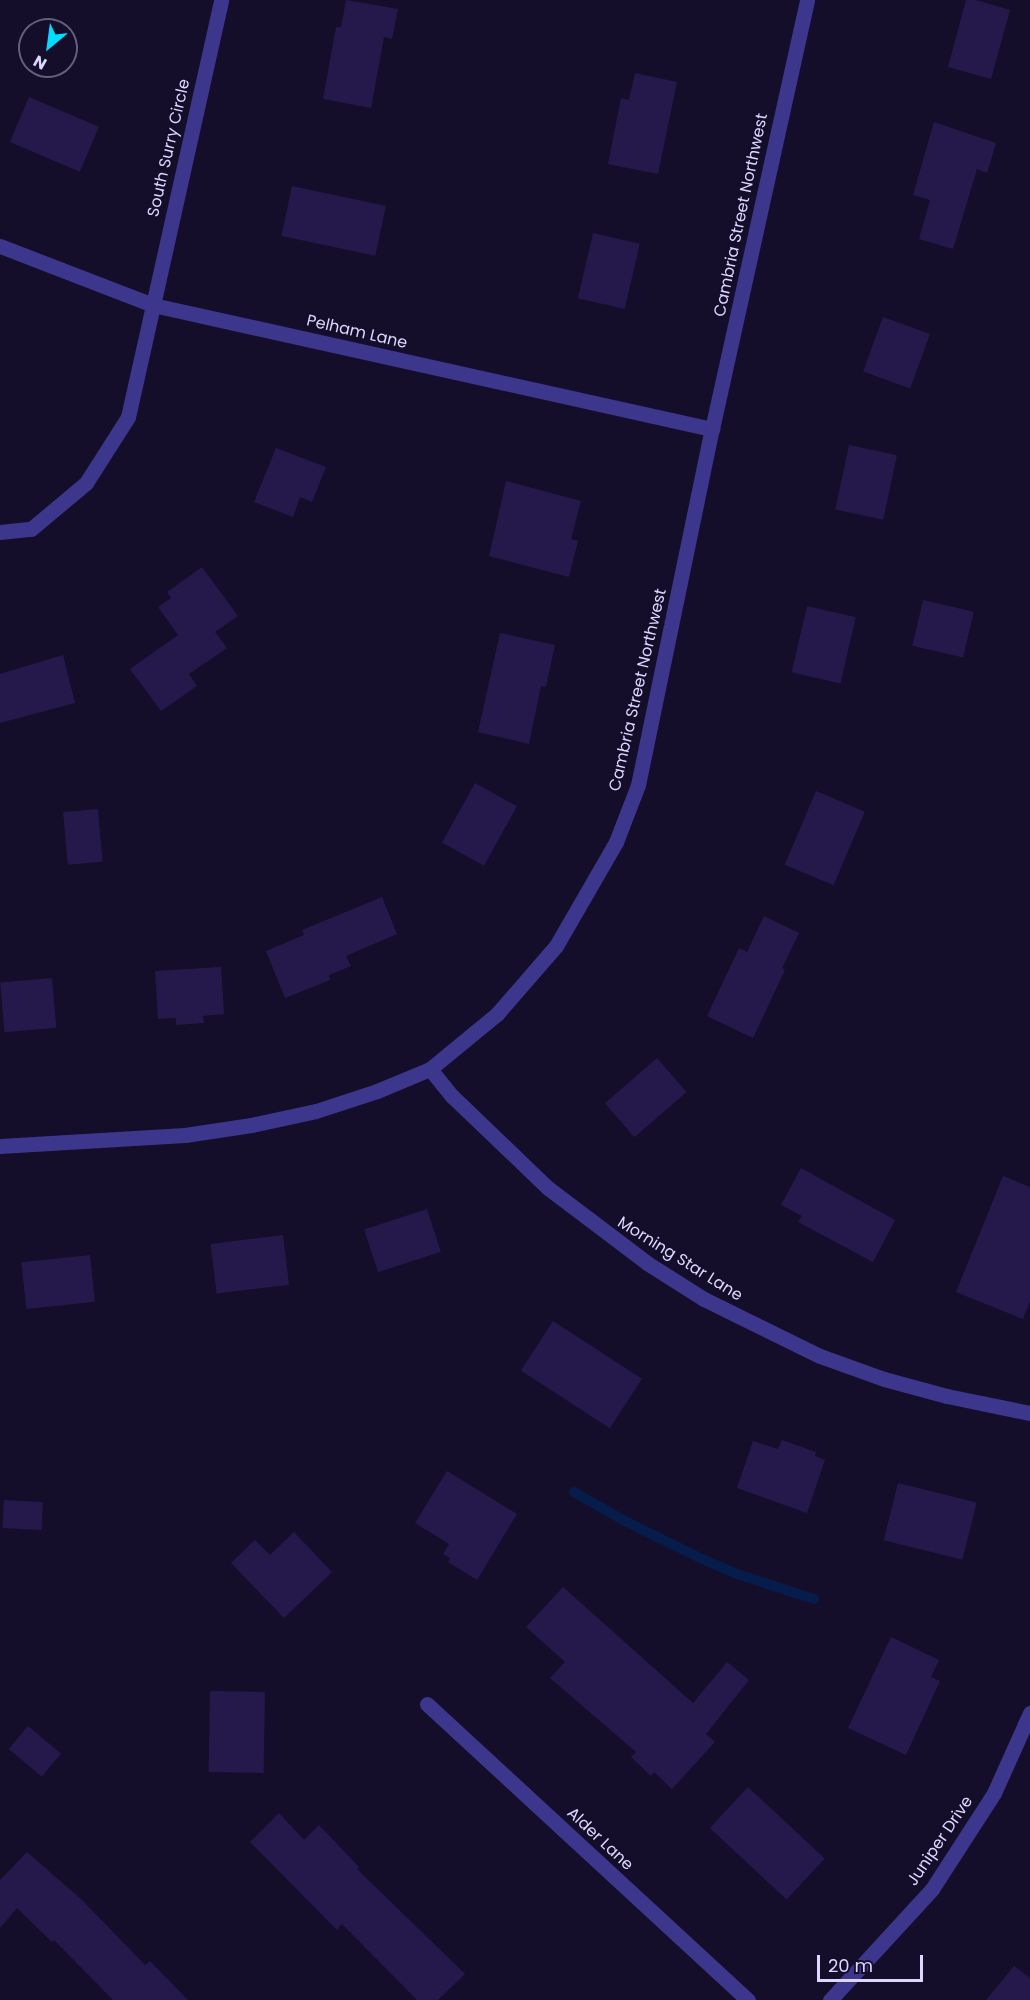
<!DOCTYPE html>
<html>
<head>
<meta charset="utf-8">
<style>
  body { margin:0 }
  #map { position:relative; width:1030px; height:2000px; overflow:hidden; background:#140e2a; font-family:Poppins,sans-serif }
  div>[style] { position:absolute }
  .stream>* { height:10px; margin:-5px; padding:0 5px; transform-origin:5px; border-radius:5px; background:#061c4b }
  .building>* { inset:0; background:#25194c; transform-origin:0 0 }
  .minor>* { height:15px; margin:-7.5px; padding:0 7.5px; transform-origin:7.5px; border-radius:7.5px; background:#3c368c }
  span { translate:-50% -50%; white-space:nowrap; text-align:center; line-height:1.15; -webkit-text-stroke:4.5px #140e2a; paint-order:stroke }
  .street-label { font-size:16px; color:#ddd7ff }
  .north { position:absolute; left:18px; top:18px; width:60px; height:60px; box-sizing:border-box; background:#140e2a; border:2px solid #645e7f; border-radius:50%; rotate:209deg; font-size:16px; font-weight:700; line-height:24px; text-align:center; color:#ddd7ff }
  .north::after { content:''; display:block; margin:auto; width:21px; height:27px; background:#03dcff; clip-path:polygon(50% 0,100% 100%,50% 72%,0 100%) }
  .scale { position:absolute; left:817px; top:1955px; width:106px; height:27px; box-sizing:border-box; border:3px solid #ddd7ff; border-top:0; padding-left:8px; font-size:18px; line-height:21px; white-space:nowrap; color:#ddd7ff; -webkit-text-stroke:4px #140e2a; paint-order:stroke }
</style>
</head>
<body>
<div id="map">
  <div class="stream">
    <i style="left:574px;top:1492px;width:54px;rotate:29.9deg"></i>
    <i style="left:621px;top:1519px;width:88px;rotate:26.3deg"></i>
    <i style="left:700px;top:1558px;width:40px;rotate:23.4deg"></i>
    <i style="left:737px;top:1574px;width:81px;rotate:18deg"></i>
  </div>
  <div class="building">
    <i style="clip-path:polygon(346px 0,398px 9px,392px 39px,384px 37px,371px 108px,323px 99px,336px 27px,341px 27px)"></i>
    <i style="clip-path:polygon(966px 0,976px 0,1010px 10px,991px 79px,948px 67px)"></i>
    <i style="clip-path:polygon(635px 73px,677px 82px,658px 174px,608px 164px,621px 98px,629px 100px)"></i>
    <i style="left:29px;top:97px;width:76px;height:49px;rotate:23deg"></i>
    <i style="clip-path:polygon(934px 122px,996px 143px,987px 173px,977px 169px,953px 249px,919px 239px,930px 200px,913px 195px)"></i>
    <i style="left:292px;top:186px;width:96px;height:51px;rotate:12deg"></i>
    <i style="left:593px;top:233px;width:48px;height:67px;rotate:13deg"></i>
    <i style="left:883px;top:317px;width:50px;height:58px;rotate:20deg"></i>
    <i style="left:849px;top:445px;width:49px;height:66px;rotate:12deg"></i>
    <i style="clip-path:polygon(276px 448px,326px 467px,312px 502px,300px 497px,293px 517px,254px 502px)"></i>
    <i style="clip-path:polygon(506px 481px,581px 501px,571px 539px,578px 541px,569px 577px,489px 556px)"></i>
    <i style="clip-path:polygon(202px 567px,238px 616px,215px 632px,227px 648px,189px 674px,197px 686px,161px 711px,130px 669px,178px 635px,158px 607px,171px 598px,167px 592px)"></i>
    <i style="left:923px;top:600px;width:52px;height:47px;rotate:13deg"></i>
    <i style="left:807px;top:606px;width:50px;height:68px;rotate:13deg"></i>
    <i style="clip-path:polygon(500px 633px,555px 645px,546px 687px,541px 686px,529px 744px,478px 732px)"></i>
    <i style="clip-path:polygon(63px 655px,75px 703px,0 723px,0 674px)"></i>
    <i style="left:475px;top:783px;width:48px;height:68px;rotate:29deg"></i>
    <i style="left:816px;top:791px;width:53px;height:80px;rotate:23deg"></i>
    <i style="left:98px;top:809px;width:53px;height:35px;rotate:85deg"></i>
    <i style="clip-path:polygon(382px 897px,397px 934px,346px 956px,351px 966px,329px 975px,330px 980px,285px 998px,266px 951px,304px 935px,302px 930px)"></i>
    <i style="clip-path:polygon(764px 916px,799px 933px,782px 968px,785px 970px,753px 1038px,707px 1016px,739px 948px,747px 952px)"></i>
    <i style="clip-path:polygon(221px 967px,224px 1014px,203px 1016px,204px 1023px,176px 1025px,176px 1018px,158px 1019px,155px 971px)"></i>
    <i style="left:52px;top:978px;width:50px;height:52px;rotate:85deg"></i>
    <i style="left:657px;top:1058px;width:45px;height:69px;rotate:49deg"></i>
    <i style="clip-path:polygon(801px 1168px,895px 1220px,873px 1262px,798px 1222px,802px 1216px,781px 1205px)"></i>
    <i style="clip-path:polygon(1003px 1176px,1030px 1187px,1030px 1301px,1023px 1319px,956px 1292px)"></i>
    <i style="left:427px;top:1209px;width:45px;height:66px;rotate:72deg"></i>
    <i style="left:283px;top:1235px;width:50px;height:73px;rotate:83deg"></i>
    <i style="left:90px;top:1255px;width:47px;height:69px;rotate:84deg"></i>
    <i style="left:553px;top:1321px;width:106px;height:59px;rotate:33deg"></i>
    <i style="clip-path:polygon(782px 1440px,816px 1452px,815px 1456px,825px 1460px,807px 1513px,737px 1488px,753px 1441px,778px 1449px)"></i>
    <i style="clip-path:polygon(447px 1471px,517px 1514px,477px 1580px,448px 1562px,450px 1558px,443px 1554px,449px 1544px,415px 1523px)"></i>
    <i style="left:898px;top:1483px;width:81px;height:59px;rotate:14deg"></i>
    <i style="left:4px;top:1500px;width:39px;height:28px;rotate:3deg"></i>
    <i style="clip-path:polygon(294px 1532px,332px 1572px,284px 1618px,231px 1563px,255px 1540px,270px 1555px)"></i>
    <i style="clip-path:polygon(563px 1587px,693px 1703px,727px 1662px,749px 1680px,706px 1734px,715px 1742px,672px 1789px,654px 1772px,651px 1776px,631px 1757px,636px 1752px,550px 1678px,565px 1662px,526px 1627px)"></i>
    <i style="clip-path:polygon(891px 1637px,939px 1660px,931px 1677px,940px 1681px,906px 1755px,848px 1728px)"></i>
    <i style="left:210px;top:1691px;width:55px;height:81px;rotate:1deg"></i>
    <i style="left:28px;top:1726px;width:43px;height:30px;rotate:40deg"></i>
    <i style="left:748px;top:1787px;width:105px;height:56px;rotate:43deg"></i>
    <i style="clip-path:polygon(279px 1813px,304px 1840px,319px 1825px,359px 1867px,357px 1869px,465px 1974px,438px 2000px,417px 2000px,342px 1924px,337px 1930px,250px 1842px)"></i>
    <i style="clip-path:polygon(27px 1852px,82px 1900px,145px 1965px,150px 1961px,188px 2000px,113px 2000px,54px 1940px,52px 1942px,17px 1908px,0 1928px,0 1880px)"></i>
    <i style="clip-path:polygon(1014px 1966px,1030px 1978px,1030px 2000px,986px 2000px)"></i>
  </div>
  <div class="minor">
    <i style="left:0;top:246px;width:164px;rotate:21.1deg"></i>
    <i style="left:153px;top:305px;width:573px;rotate:12.51deg"></i>
    <i style="left:0;top:532px;width:31px;rotate:-6deg"></i>
    <i style="left:31px;top:529px;width:72px;rotate:-39.9deg"></i>
    <i style="left:86px;top:483px;width:78px;rotate:-57.5deg"></i>
    <i style="left:128px;top:417px;width:427px;rotate:-77.4deg"></i>
    <i style="left:430px;top:1069px;width:35px;rotate:51deg"></i>
    <i style="left:452px;top:1096px;width:133px;rotate:43.8deg"></i>
    <i style="left:548px;top:1188px;width:124px;rotate:37.1deg"></i>
    <i style="left:647px;top:1263px;width:67px;rotate:32.3deg"></i>
    <i style="left:704px;top:1299px;width:129px;rotate:26.2deg"></i>
    <i style="left:820px;top:1356px;width:68px;rotate:19.8deg"></i>
    <i style="left:884px;top:1379px;width:65px;rotate:15.1deg"></i>
    <i style="left:947px;top:1396px;width:85px;rotate:11.6deg"></i>
    <i style="left:0;top:1146px;width:185px;rotate:-3.4deg"></i>
    <i style="left:185px;top:1135px;width:67px;rotate:-8.6deg"></i>
    <i style="left:251px;top:1125px;width:66px;rotate:-12.2deg"></i>
    <i style="left:316px;top:1111px;width:64px;rotate:-18.2deg"></i>
    <i style="left:377px;top:1091px;width:57px;rotate:-22.5deg"></i>
    <i style="left:430px;top:1069px;width:87px;rotate:-39.4deg"></i>
    <i style="left:497px;top:1014px;width:90px;rotate:-49.1deg"></i>
    <i style="left:556px;top:946px;width:120px;rotate:-60deg"></i>
    <i style="left:616px;top:842px;width:61px;rotate:-68.9deg"></i>
    <i style="left:638px;top:785px;width:364px;rotate:-78.3deg"></i>
    <i style="left:712px;top:429px;width:439px;rotate:-77.5deg"></i>
    <i style="left:427px;top:1704px;width:437px;rotate:42.7deg"></i>
    <i style="left:830px;top:2000px;width:151px;rotate:-47.4deg"></i>
    <i style="left:932px;top:1889px;width:114px;rotate:-57.1deg"></i>
    <i style="left:994px;top:1793px;width:88px;rotate:-65.8deg"></i>
  </div>
  <div class="street-label">
    <span style="left:169px;top:148px;rotate:-77deg">South Surry Circle</span>
    <span style="left:741px;top:215px;rotate:-78deg">Cambria Street Northwest</span>
    <span style="left:357px;top:332px;rotate:13deg">Pelham Lane</span>
    <span style="left:638px;top:690px;rotate:-77deg">Cambria Street Northwest</span>
    <span style="left:680px;top:1259px;rotate:32deg">Morning Star Lane</span>
    <span style="left:600px;top:1839px;rotate:43deg">Alder Lane</span>
    <span style="left:940px;top:1841px;rotate:-56deg">Juniper Drive</span>
  </div>
  <div class="north">N</div>
  <div class="scale">20 m</div>
</div>
</body>
</html>
